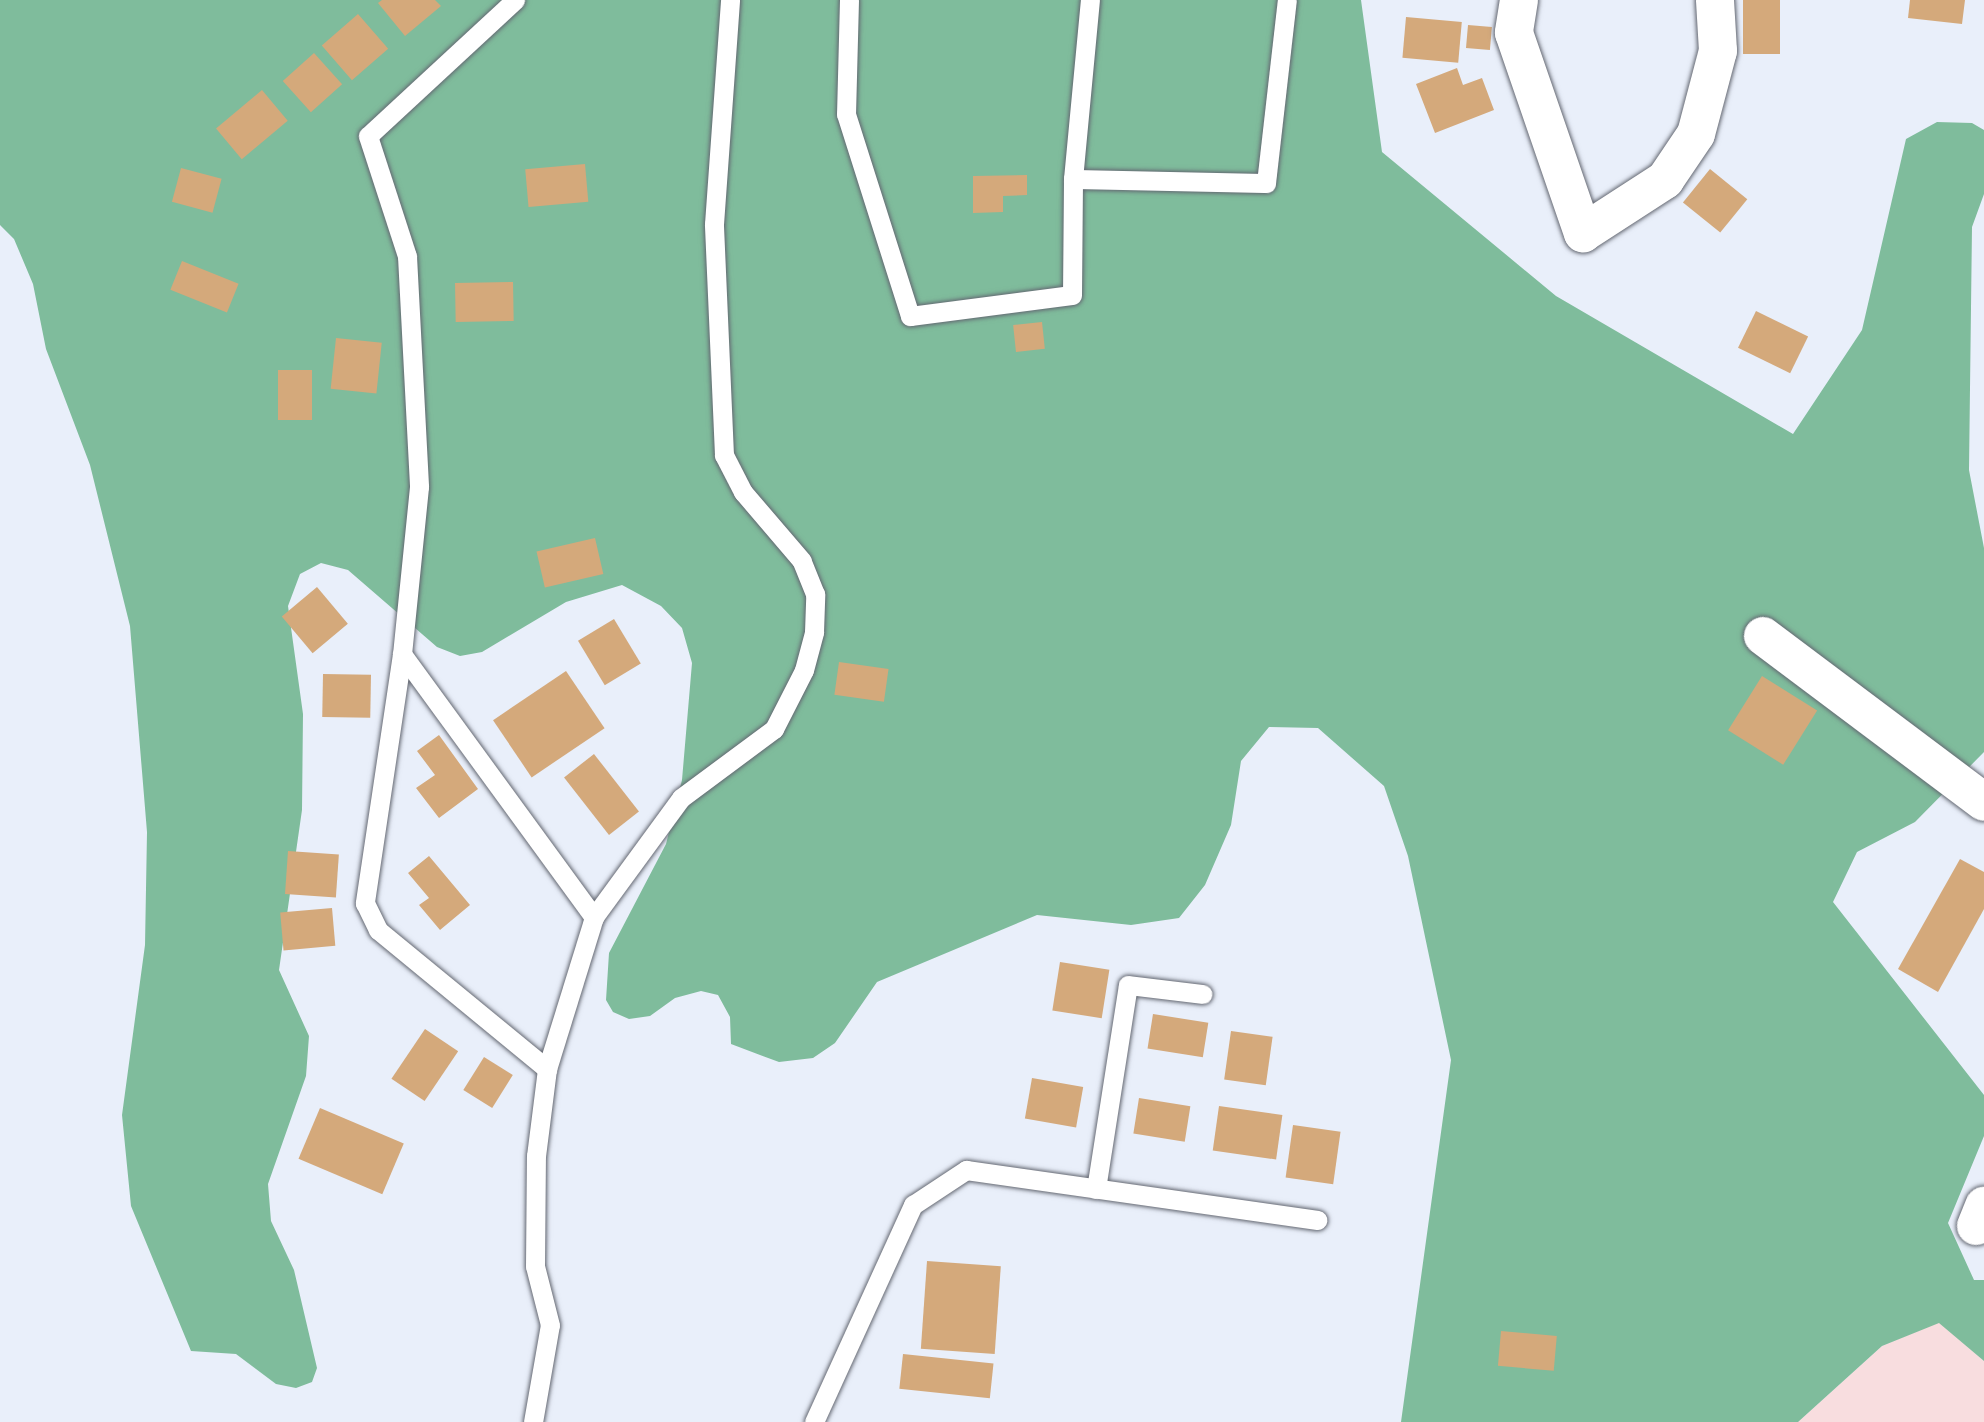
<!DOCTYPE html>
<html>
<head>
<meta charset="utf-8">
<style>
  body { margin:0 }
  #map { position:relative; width:1984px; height:1422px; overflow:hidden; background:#e9effa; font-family:"Roboto Serif",serif }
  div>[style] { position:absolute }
  .education>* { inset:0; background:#f8dddf }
  .forest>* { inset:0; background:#7fbc9c }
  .building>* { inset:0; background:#d4a97b; transform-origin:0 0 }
  .roads { filter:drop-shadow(0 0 2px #646872) drop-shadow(0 0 2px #646872) }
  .service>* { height:19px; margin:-9.5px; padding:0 9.5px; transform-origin:9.5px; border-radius:9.5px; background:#fff }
  .minor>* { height:38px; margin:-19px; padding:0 19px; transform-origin:19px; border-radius:19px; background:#fff }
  span { translate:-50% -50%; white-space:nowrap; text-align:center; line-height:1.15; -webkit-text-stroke:5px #fff; paint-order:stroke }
</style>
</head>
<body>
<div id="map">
  <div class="education">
    <i style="clip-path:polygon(1939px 1322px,1984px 1361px,1984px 1422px,1798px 1422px,1882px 1346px)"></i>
  </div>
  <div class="forest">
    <i style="clip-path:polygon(0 0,1361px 0,1382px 152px,1556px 296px,1793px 434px,1862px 330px,1906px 139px,1937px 122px,1972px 123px,1984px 130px,1984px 194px,1972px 227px,1969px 470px,1984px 548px,1984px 752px,1915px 822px,1857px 852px,1833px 902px,1984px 1095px,1984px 1136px,1948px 1223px,1974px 1280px,1984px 1280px,1984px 1361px,1939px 1323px,1882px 1346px,1798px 1422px,1401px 1422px,1451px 1060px,1408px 856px,1384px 786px,1318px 728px,1269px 727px,1241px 761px,1231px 825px,1205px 885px,1179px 918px,1131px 925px,1037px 915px,877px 982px,835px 1043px,813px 1058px,779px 1062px,731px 1044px,730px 1017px,718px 995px,701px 991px,675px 998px,650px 1016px,629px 1019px,613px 1012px,606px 1000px,609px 953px,666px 844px,682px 780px,692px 663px,682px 628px,661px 606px,622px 585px,566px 602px,482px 652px,460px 656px,437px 647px,348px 570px,321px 563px,300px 574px,288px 606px,303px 714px,302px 810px,279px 970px,309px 1036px,306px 1076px,268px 1184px,271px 1221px,294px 1270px,317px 1368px,312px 1382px,296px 1388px,276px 1384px,236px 1354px,191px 1351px,131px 1206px,122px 1115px,145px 945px,147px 832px,130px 626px,90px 465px,46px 349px,33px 284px,14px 239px,0 225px)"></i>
  </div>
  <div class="building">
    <i style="clip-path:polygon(382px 0,435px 0,441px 6px,405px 36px,378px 3px)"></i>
    <i style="left:1743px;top:0;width:37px;height:54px"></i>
    <i style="clip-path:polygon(1910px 0,1965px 0,1962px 24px,1908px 18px)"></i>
    <i style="left:358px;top:14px;width:46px;height:48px;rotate:49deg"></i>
    <i style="left:1406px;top:17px;width:56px;height:41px;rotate:5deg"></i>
    <i style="left:1468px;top:25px;width:24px;height:23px;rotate:5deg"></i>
    <i style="left:314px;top:53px;width:42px;height:42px;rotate:48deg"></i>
    <i style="clip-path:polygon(1457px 68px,1463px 85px,1482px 78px,1494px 110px,1435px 133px,1416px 84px)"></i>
    <i style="left:262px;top:90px;width:40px;height:60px;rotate:50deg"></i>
    <i style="left:585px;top:164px;width:38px;height:60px;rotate:85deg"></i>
    <i style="left:181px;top:168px;width:42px;height:35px;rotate:15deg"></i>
    <i style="left:1710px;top:169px;width:48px;height:43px;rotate:39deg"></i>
    <i style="clip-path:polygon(1027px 175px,1027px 195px,1003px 196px,1003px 212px,973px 213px,973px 176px)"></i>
    <i style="left:182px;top:261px;width:61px;height:31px;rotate:22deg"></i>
    <i style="left:513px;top:282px;width:39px;height:58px;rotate:89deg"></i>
    <i style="left:1756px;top:311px;width:58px;height:41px;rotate:26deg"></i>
    <i style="left:1042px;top:322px;width:27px;height:29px;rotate:84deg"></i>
    <i style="left:336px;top:338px;width:46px;height:51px;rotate:6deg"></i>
    <i style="left:278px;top:370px;width:34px;height:50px"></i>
    <i style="left:595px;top:538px;width:37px;height:60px;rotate:77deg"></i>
    <i style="left:317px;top:587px;width:48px;height:46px;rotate:50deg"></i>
    <i style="left:614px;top:619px;width:52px;height:42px;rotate:59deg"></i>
    <i style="left:839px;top:662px;width:50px;height:33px;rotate:8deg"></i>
    <i style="left:566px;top:671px;width:69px;height:88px;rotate:56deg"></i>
    <i style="left:323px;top:674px;width:48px;height:43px;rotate:1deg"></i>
    <i style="left:1762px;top:676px;width:65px;height:64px;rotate:32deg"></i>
    <i style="clip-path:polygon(439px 735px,478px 789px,439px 818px,416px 788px,435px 775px,417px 751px)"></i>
    <i style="left:594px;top:754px;width:73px;height:38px;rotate:52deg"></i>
    <i style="left:288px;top:851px;width:51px;height:43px;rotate:4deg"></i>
    <i style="clip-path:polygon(429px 856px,470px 905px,440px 930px,419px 905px,429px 898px,408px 873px)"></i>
    <i style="clip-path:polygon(1960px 859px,1984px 872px,1984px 909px,1938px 992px,1898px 969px)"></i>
    <i style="left:332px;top:908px;width:38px;height:52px;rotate:85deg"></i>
    <i style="left:1060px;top:962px;width:50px;height:49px;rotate:9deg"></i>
    <i style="left:1153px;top:1014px;width:56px;height:35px;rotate:9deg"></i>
    <i style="left:425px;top:1029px;width:40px;height:60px;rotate:34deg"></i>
    <i style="left:1231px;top:1031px;width:42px;height:49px;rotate:8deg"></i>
    <i style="left:484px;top:1057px;width:34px;height:39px;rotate:32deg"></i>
    <i style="left:1032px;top:1078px;width:52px;height:41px;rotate:10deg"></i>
    <i style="left:1139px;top:1098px;width:52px;height:36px;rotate:9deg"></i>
    <i style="left:1219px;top:1106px;width:64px;height:45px;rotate:8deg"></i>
    <i style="left:320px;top:1108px;width:91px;height:55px;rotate:23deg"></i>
    <i style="left:1293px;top:1125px;width:48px;height:53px;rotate:8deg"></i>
    <i style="left:927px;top:1261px;width:74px;height:88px;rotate:4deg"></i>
    <i style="left:1501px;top:1331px;width:56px;height:35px;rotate:5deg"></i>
    <i style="left:903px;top:1354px;width:91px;height:35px;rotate:6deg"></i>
  </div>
  <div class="roads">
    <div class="service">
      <i style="left:515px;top:0;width:200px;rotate:137.2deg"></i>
      <i style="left:368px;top:136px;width:126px;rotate:72deg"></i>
      <i style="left:407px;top:256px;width:231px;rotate:87deg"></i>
      <i style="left:419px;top:487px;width:168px;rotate:95.8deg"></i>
      <i style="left:402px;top:654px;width:252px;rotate:98.5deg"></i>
      <i style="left:365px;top:903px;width:30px;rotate:64deg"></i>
      <i style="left:378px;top:930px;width:219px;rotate:39.4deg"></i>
      <i style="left:849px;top:0;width:114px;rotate:91.5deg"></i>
      <i style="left:846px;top:114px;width:212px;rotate:72.4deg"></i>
      <i style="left:910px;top:316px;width:163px;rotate:-7.4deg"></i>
      <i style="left:1072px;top:295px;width:116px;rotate:-89.5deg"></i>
      <i style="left:1073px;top:179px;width:180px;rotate:-84.6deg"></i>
      <i style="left:1073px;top:179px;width:193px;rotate:1.2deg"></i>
      <i style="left:1266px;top:183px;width:184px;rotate:-83.5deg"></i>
      <i style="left:402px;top:654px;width:326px;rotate:53.9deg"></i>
      <i style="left:1096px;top:1189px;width:206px;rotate:-81.1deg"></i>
      <i style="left:1128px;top:985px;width:75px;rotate:6.9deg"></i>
      <i style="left:533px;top:1422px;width:98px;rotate:-80.1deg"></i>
      <i style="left:550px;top:1325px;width:61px;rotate:-104.3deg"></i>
      <i style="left:535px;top:1266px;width:110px;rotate:-89.5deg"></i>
      <i style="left:536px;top:1156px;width:88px;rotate:-82.8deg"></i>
      <i style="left:547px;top:1069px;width:159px;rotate:-72.8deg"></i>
      <i style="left:594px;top:917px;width:147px;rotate:-53.8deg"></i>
      <i style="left:681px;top:798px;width:116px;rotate:-36.6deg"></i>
      <i style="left:774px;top:729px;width:66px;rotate:-63deg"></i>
      <i style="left:804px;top:670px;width:39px;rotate:-75deg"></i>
      <i style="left:814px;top:632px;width:38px;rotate:-88deg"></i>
      <i style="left:815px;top:594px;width:35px;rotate:-112deg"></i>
      <i style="left:802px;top:561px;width:91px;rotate:-130.5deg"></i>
      <i style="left:743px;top:492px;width:42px;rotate:-117.2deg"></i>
      <i style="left:724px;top:455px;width:231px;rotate:-92.5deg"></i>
      <i style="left:714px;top:224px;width:225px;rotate:-85.9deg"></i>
      <i style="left:814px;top:1422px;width:239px;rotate:-65.5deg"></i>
      <i style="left:913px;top:1205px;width:64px;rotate:-33.4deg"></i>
      <i style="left:966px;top:1170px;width:355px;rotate:8.1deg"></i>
    </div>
    <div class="minor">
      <i style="left:1519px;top:0;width:33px;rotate:99deg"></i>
      <i style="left:1514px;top:33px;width:212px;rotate:71deg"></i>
      <i style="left:1583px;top:233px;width:98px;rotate:-32.9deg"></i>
      <i style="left:1665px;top:180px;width:55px;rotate:-56deg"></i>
      <i style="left:1696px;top:134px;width:86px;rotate:-75.2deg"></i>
      <i style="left:1718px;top:51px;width:51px;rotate:-93.4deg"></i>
      <i style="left:1763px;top:636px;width:276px;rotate:36.9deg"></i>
      <i style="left:1976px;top:1226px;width:22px;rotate:-68deg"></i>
    </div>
  </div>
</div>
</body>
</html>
